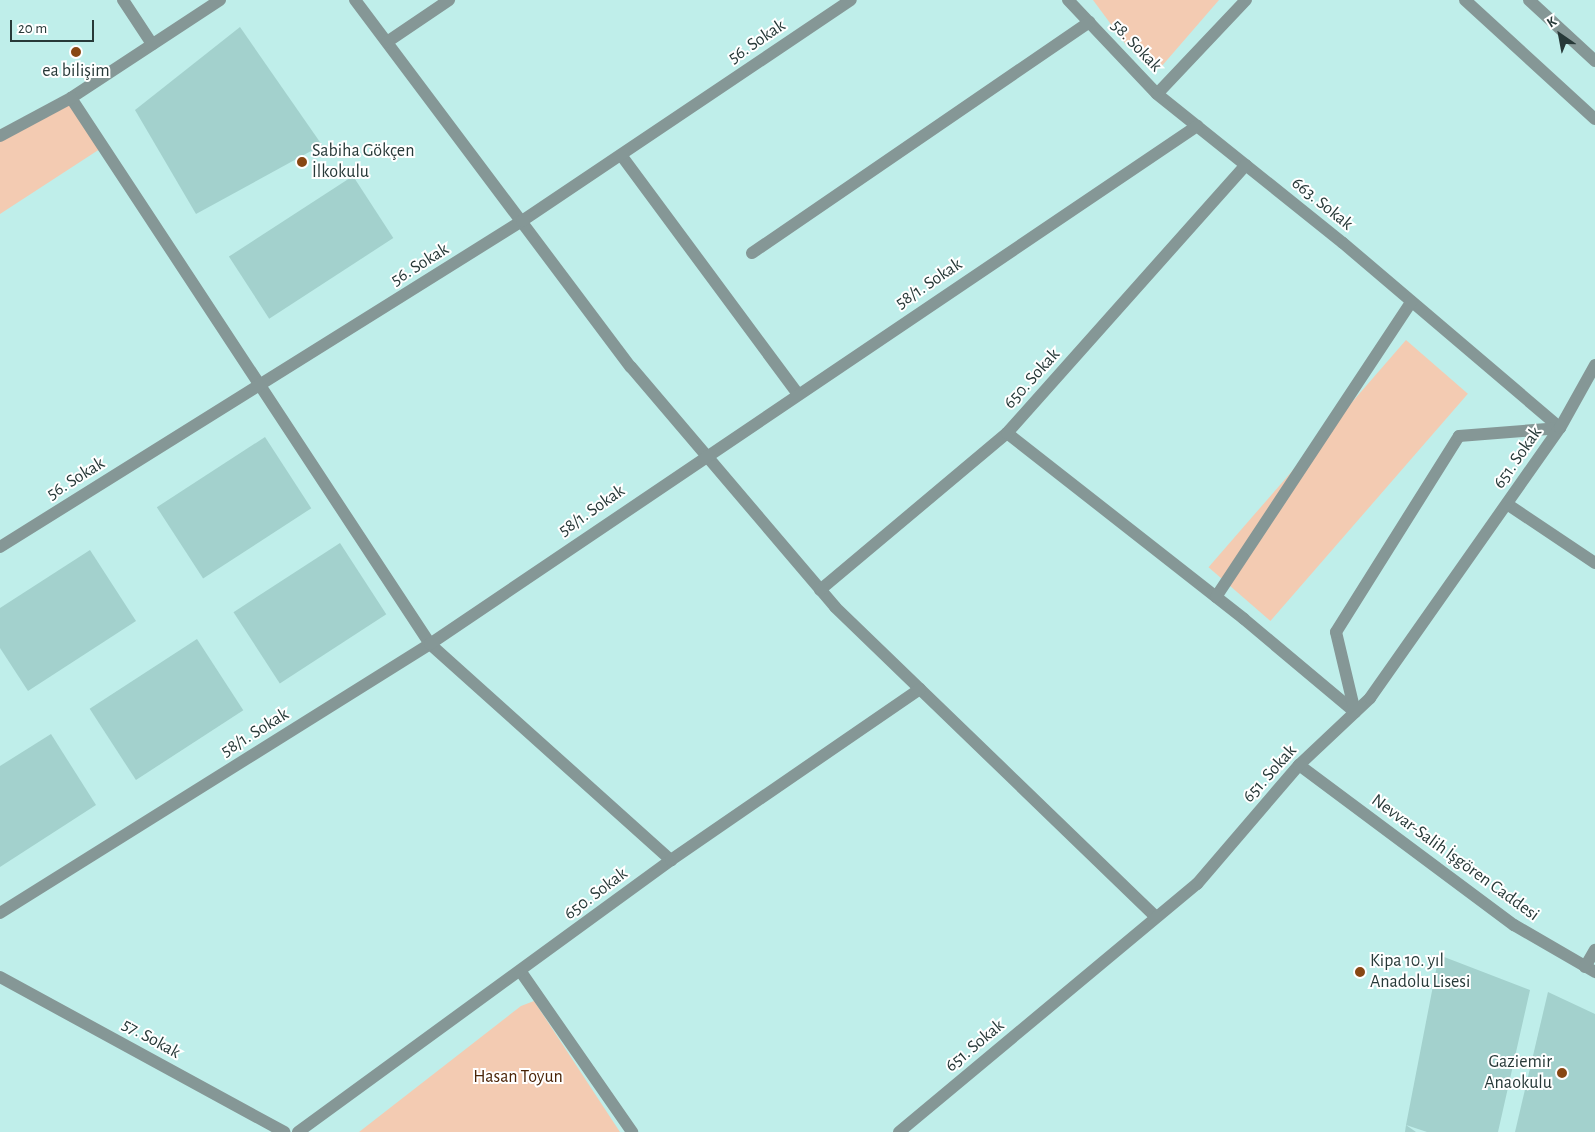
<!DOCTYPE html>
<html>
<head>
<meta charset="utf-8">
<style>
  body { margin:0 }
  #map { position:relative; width:1595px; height:1132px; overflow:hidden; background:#bfeeea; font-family:"Alegreya Sans",sans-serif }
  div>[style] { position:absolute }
  .green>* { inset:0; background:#f3cbb2; transform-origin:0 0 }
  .building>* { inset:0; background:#a3d1cd; transform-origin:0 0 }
  .minor>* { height:12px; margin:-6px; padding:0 6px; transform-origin:6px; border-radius:6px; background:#859796 }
  .dots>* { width:14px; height:14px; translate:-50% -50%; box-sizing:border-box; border:2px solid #fff; border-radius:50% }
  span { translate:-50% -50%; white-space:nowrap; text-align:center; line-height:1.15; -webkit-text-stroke:4px #fff; paint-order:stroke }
  .street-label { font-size:18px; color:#273938 }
  .poi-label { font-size:18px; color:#273938 }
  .left { translate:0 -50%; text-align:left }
  .right { translate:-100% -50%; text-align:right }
  .park-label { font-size:18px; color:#4a2407 }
  .north { position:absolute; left:1535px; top:10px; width:50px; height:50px; -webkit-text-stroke:4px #fff; paint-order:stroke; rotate:327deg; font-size:14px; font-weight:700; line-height:20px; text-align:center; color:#273938 }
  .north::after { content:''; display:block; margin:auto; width:18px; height:22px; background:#273938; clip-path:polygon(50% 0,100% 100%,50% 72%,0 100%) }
  .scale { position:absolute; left:10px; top:20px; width:84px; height:22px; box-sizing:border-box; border:2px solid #273938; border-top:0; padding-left:6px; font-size:15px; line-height:18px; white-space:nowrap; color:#273938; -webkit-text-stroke:4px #fff; paint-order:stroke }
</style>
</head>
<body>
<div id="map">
  <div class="green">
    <i style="clip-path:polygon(1093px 0,1219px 0,1161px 67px,1127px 46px)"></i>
    <i style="clip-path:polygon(71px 98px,103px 147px,0 214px,0 136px)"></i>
    <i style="left:1406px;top:340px;width:82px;height:301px;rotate:41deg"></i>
    <i style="clip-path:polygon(534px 1001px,620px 1132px,359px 1132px,521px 1006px)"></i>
  </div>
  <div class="building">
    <i style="clip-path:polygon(240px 27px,322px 145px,196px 214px,135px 110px)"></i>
    <i style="left:353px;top:176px;width:74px;height:148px;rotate:57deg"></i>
    <i style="left:265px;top:437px;width:85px;height:129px;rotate:57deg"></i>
    <i style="left:340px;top:543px;width:85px;height:127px;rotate:57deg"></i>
    <i style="clip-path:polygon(90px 550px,136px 621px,28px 691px,0 648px,0 608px)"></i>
    <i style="left:197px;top:639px;width:85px;height:128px;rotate:57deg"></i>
    <i style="clip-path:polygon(51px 734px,96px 805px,0 867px,0 766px)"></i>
    <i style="clip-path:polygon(1439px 955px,1530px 990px,1498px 1132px,1427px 1132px,1406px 1125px,1416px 1132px,1405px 1132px,1406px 1125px)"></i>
    <i style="clip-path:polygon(1548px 992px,1595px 1014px,1595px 1132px,1515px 1132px)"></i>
  </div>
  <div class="minor">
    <i style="left:123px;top:0;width:53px;rotate:56.6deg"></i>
    <i style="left:220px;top:0;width:178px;rotate:146.7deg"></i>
    <i style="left:71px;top:98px;width:653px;rotate:56.67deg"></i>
    <i style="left:430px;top:644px;width:324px;rotate:41.9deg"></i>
    <i style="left:355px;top:0;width:459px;rotate:53.1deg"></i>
    <i style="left:631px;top:367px;width:315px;rotate:49.6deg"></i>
    <i style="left:835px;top:607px;width:446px;rotate:44deg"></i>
    <i style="left:1068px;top:0;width:129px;rotate:46.6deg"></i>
    <i style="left:1246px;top:0;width:129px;rotate:133.4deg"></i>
    <i style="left:1157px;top:94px;width:238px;rotate:38.7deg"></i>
    <i style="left:1343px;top:243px;width:285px;rotate:40.4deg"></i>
    <i style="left:1465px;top:0;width:176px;rotate:42.5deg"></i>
    <i style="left:1529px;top:0;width:90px;rotate:42.7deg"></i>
    <i style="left:387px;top:42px;width:75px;rotate:-34.1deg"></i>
    <i style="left:0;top:136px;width:81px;rotate:-28.2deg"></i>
    <i style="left:621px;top:155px;width:296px;rotate:53.5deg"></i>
    <i style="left:752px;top:253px;width:409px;rotate:-34.4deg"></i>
    <i style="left:1007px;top:433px;width:301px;rotate:38.1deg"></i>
    <i style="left:1244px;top:619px;width:145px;rotate:40deg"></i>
    <i style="left:1355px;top:712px;width:82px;rotate:-103.4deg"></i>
    <i style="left:1336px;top:632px;width:231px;rotate:-57.9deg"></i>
    <i style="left:1459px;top:436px;width:101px;rotate:-4.5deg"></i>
    <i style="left:1507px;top:504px;width:106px;rotate:33.8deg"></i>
    <i style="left:0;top:547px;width:615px;rotate:-31.99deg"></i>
    <i style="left:522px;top:221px;width:396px;rotate:-33.9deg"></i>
    <i style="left:820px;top:590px;width:244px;rotate:-40deg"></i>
    <i style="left:1007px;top:433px;width:359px;rotate:-48.3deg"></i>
    <i style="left:1216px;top:597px;width:354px;rotate:-56.5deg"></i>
    <i style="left:1299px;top:765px;width:268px;rotate:36.7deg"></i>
    <i style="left:1514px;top:925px;width:94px;rotate:30.1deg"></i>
    <i style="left:0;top:913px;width:507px;rotate:-32.03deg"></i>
    <i style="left:430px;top:644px;width:926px;rotate:-34.03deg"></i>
    <i style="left:1585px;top:967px;width:20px;rotate:-60deg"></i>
    <i style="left:521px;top:972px;width:195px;rotate:55.2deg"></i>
    <i style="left:0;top:977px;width:324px;rotate:28.6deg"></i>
    <i style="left:298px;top:1132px;width:462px;rotate:-36.1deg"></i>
    <i style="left:671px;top:860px;width:302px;rotate:-34.5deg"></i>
    <i style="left:899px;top:1132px;width:388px;rotate:-39.8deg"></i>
    <i style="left:1197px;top:884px;width:157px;rotate:-49.4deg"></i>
    <i style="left:1299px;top:765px;width:98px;rotate:-43.3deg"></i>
    <i style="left:1370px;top:698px;width:330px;rotate:-54.9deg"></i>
    <i style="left:1560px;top:428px;width:72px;rotate:-60.9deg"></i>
  </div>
  <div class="dots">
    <i style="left:76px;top:52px;background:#884713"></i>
    <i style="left:302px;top:162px;background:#884713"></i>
    <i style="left:1360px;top:972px;background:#884713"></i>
    <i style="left:1562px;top:1073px;background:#884713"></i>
  </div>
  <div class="street-label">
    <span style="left:757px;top:42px;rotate:-34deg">56. Sokak</span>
    <span style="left:1136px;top:46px;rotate:46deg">58. Sokak</span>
    <span style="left:1322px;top:204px;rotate:39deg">663. Sokak</span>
    <span style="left:420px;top:265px;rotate:-32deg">56. Sokak</span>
    <span style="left:929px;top:284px;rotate:-34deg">58/1. Sokak</span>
    <span style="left:1032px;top:379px;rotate:-48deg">650. Sokak</span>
    <span style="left:1518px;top:458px;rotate:-55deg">651. Sokak</span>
    <span style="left:76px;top:479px;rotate:-32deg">56. Sokak</span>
    <span style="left:592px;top:511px;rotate:-35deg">58/1. Sokak</span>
    <span style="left:255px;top:733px;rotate:-32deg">58/1. Sokak</span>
    <span style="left:1270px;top:774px;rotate:-48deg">651. Sokak</span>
    <span style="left:1455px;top:858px;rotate:36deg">Nevvar-Salih İşgören Caddesi</span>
    <span style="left:596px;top:894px;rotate:-37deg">650. Sokak</span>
    <span style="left:151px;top:1039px;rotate:29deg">57. Sokak</span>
    <span style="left:975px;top:1046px;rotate:-40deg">651. Sokak</span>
  </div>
  <div class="poi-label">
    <span style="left:76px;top:71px">ea bilişim</span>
    <span class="left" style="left:312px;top:162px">Sabiha Gökçen<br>İlkokulu</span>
    <span class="left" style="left:1370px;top:972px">Kipa 10. yıl<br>Anadolu Lisesi</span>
    <span class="right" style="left:1552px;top:1073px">Gaziemir<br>Anaokulu</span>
  </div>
  <div class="park-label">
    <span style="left:518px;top:1077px">Hasan Toyun</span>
  </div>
  <div class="north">K</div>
  <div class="scale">20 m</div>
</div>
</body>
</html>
